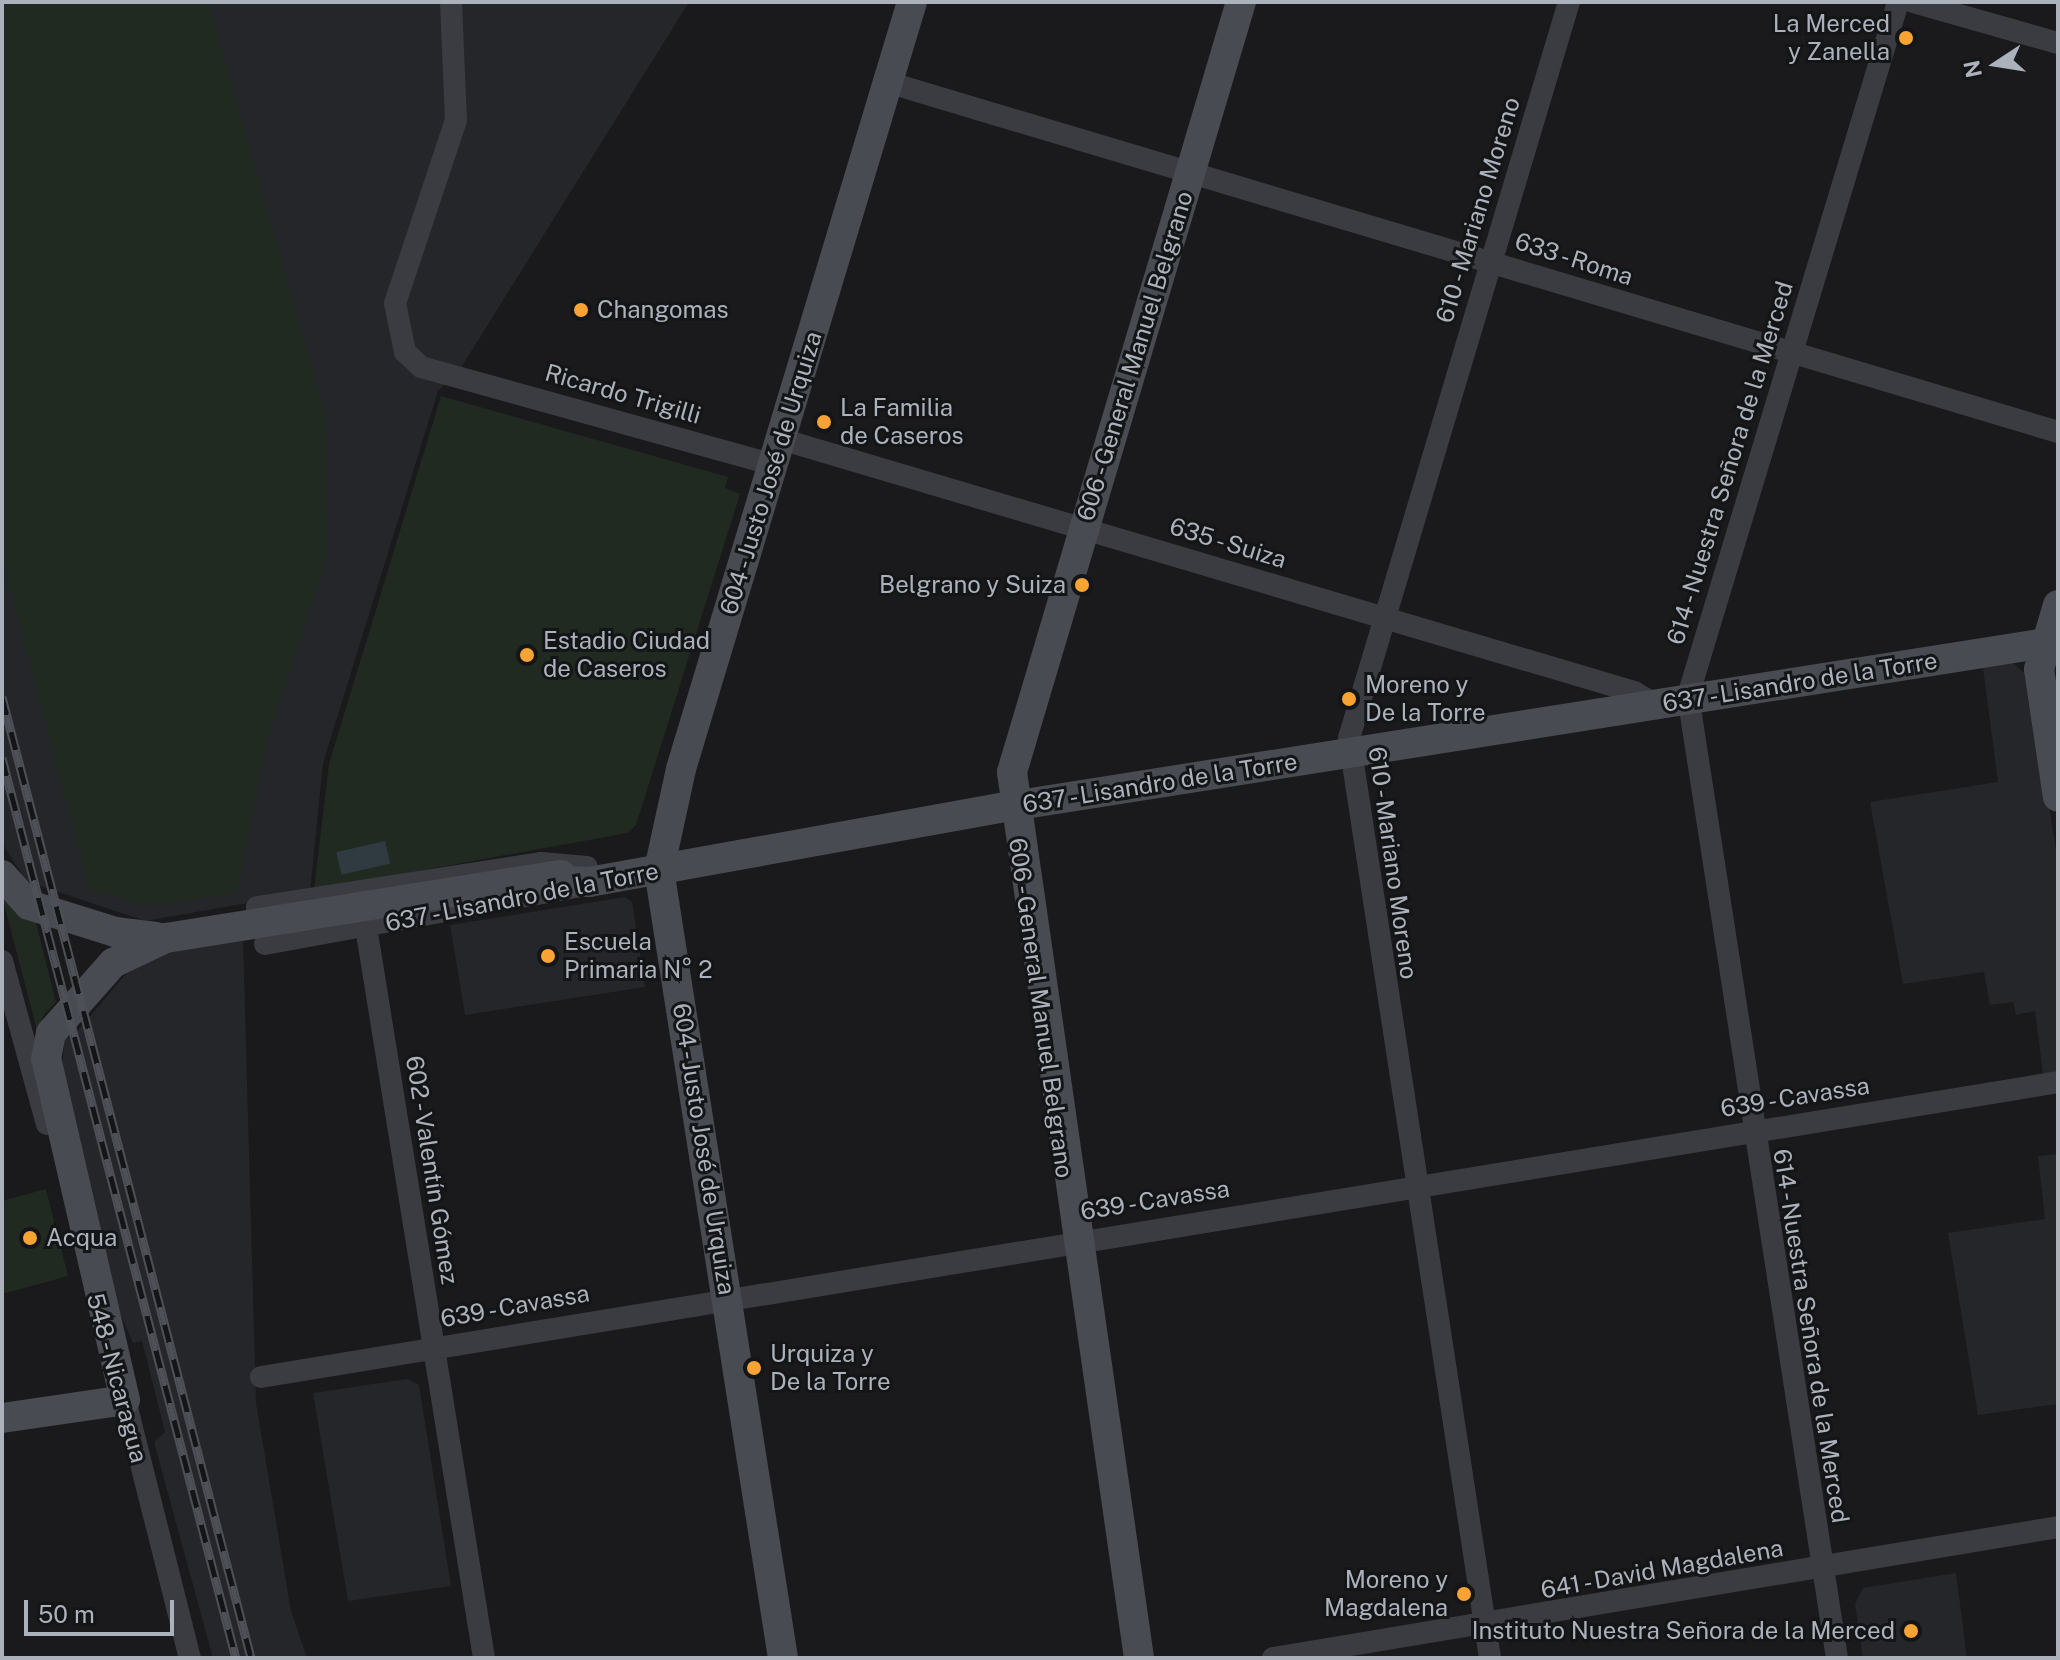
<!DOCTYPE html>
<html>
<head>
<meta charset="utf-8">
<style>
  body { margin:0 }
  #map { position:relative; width:2060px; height:1660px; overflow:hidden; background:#1a1a1c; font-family:"Public Sans",sans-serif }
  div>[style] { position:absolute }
  .built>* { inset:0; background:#252629 }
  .green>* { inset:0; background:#212a21 }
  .water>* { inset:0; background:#2f3b41; transform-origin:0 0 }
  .street>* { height:22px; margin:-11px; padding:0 11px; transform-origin:11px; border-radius:11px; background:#3a3c41 }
  .secondary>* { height:30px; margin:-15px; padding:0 15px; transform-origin:15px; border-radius:15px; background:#484b51 }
  .rail>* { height:9px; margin-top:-4.5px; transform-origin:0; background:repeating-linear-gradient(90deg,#141517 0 18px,#4d5056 0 36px); box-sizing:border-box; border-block:2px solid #4d5056 }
  .dots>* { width:22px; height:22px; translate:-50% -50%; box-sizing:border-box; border:4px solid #141517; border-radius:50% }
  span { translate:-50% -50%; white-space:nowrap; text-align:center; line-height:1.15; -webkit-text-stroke:6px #141517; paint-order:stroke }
  .poi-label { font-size:24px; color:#acb2bc }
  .right { translate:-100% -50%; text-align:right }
  .left { translate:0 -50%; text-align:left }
  .street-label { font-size:24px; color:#acb2bc }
  .frame { position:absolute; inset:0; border:4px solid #acb2bc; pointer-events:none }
  .north { position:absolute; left:1956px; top:24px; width:80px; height:80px; -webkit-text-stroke:6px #141517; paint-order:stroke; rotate:258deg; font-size:22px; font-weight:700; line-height:32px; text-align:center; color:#acb2bc }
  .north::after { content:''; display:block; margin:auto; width:28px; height:36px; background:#acb2bc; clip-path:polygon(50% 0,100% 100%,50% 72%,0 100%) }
  .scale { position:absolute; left:24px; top:1600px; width:150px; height:36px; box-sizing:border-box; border:4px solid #acb2bc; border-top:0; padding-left:10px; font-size:24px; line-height:28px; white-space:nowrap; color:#acb2bc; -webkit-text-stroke:6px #141517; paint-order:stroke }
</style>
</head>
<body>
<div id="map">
  <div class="built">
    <i style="clip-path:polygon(2px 2px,689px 2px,457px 374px,438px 391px,323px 763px,310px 892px,145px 921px,26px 881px,4px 846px)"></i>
    <i style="clip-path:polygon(2013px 663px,2028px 677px,2058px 862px,2058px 1072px,2043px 1074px,2035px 1011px,2016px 1015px,2013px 1002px,1990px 1005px,1984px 972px,1903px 984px,1870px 802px,1998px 782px,1983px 668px)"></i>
    <i style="clip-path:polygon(625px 897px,632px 902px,645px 987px,465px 1015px,450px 925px)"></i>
    <i style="clip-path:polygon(243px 939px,256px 1403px,291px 1611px,307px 1658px,213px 1658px,154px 1442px,165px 1432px,142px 1341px,133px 1343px,120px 1313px,60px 1089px,65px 1036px,71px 1039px,141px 956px)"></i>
    <i style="clip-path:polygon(2058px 1154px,2058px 1404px,1978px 1415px,1948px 1233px,2045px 1219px,2038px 1156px)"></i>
    <i style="clip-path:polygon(407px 1379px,419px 1385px,451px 1586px,348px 1601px,313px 1393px)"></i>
    <i style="clip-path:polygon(1956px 1573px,1967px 1658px,1863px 1658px,1855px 1604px,1863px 1588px)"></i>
  </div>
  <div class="green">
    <i style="clip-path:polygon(2px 2px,208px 2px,326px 418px,327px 559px,267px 741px,237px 893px,147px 906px,89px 888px,2px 558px)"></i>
    <i style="clip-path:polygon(441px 396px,728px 477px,725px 488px,740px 494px,636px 825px,627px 833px,314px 890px,329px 764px)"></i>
    <i style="clip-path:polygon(3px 900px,35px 919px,56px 1002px,43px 1016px,39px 1038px)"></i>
    <i style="clip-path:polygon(46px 1189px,68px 1276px,2px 1294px,2px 1201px)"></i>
  </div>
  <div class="water">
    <i style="left:385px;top:841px;width:23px;height:50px;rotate:77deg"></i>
  </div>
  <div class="street">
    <i style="left:451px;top:2px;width:118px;rotate:87.6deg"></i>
    <i style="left:456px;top:120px;width:193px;rotate:108.4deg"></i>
    <i style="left:395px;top:303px;width:50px;rotate:78.5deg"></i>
    <i style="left:405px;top:352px;width:22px;rotate:43deg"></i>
    <i style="left:421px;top:367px;width:367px;rotate:15.5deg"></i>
    <i style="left:1913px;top:2px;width:151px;rotate:15.8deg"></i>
    <i style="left:887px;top:82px;width:1222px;rotate:16.64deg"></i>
    <i style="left:784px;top:440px;width:887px;rotate:16.51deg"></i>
    <i style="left:1634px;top:692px;width:24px;rotate:30deg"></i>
    <i style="left:257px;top:907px;width:287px;rotate:-8.8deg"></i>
    <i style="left:541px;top:863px;width:46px;rotate:5deg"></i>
    <i style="left:366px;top:927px;width:740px;rotate:80.83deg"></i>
    <i style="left:265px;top:944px;width:320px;rotate:-10.4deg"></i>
    <i style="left:2px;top:961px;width:169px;rotate:74.6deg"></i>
    <i style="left:261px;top:1377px;width:1821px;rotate:-9.32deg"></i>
    <i style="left:125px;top:1400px;width:266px;rotate:75.9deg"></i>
    <i style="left:1273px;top:1658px;width:796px;rotate:-9.47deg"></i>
    <i style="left:1490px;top:1658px;width:931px;rotate:-98.71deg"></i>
    <i style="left:1349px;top:738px;width:768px;rotate:-73.36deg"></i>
    <i style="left:1837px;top:1658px;width:973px;rotate:-98.8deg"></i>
    <i style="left:1688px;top:696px;width:725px;rotate:-73.16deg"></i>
  </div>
  <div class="secondary">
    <i style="left:2058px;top:605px;width:67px;rotate:106.5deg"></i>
    <i style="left:2039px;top:669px;width:129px;rotate:81.6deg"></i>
    <i style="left:2px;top:875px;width:40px;rotate:48deg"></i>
    <i style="left:29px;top:905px;width:90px;rotate:17.4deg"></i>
    <i style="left:115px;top:932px;width:41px;rotate:7deg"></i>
    <i style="left:543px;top:880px;width:46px;rotate:2.5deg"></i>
    <i style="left:589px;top:882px;width:430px;rotate:-10.2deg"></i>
    <i style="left:1012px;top:806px;width:1059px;rotate:-8.96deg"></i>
    <i style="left:2px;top:1418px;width:124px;rotate:-8.3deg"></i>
    <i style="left:125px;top:1400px;width:350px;rotate:-103deg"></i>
    <i style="left:46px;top:1059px;width:26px;rotate:-79deg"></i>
    <i style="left:51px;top:1033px;width:94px;rotate:-48.5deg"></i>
    <i style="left:113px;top:963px;width:59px;rotate:-25.3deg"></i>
    <i style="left:166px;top:938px;width:400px;rotate:-9.1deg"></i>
    <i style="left:783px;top:1658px;width:798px;rotate:-98.94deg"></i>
    <i style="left:659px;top:870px;width:103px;rotate:-77.7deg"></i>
    <i style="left:681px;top:769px;width:801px;rotate:-73.24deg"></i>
    <i style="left:1139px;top:1658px;width:895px;rotate:-98.16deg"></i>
    <i style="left:1012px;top:772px;width:803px;rotate:-73.44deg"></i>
  </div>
  <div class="rail">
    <i style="left:2px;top:697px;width:993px;rotate:75.47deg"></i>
    <i style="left:2px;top:758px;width:930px;rotate:75.43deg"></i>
  </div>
  <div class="dots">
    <i style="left:1906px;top:38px;background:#f9a334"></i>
    <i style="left:581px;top:310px;background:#f9a334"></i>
    <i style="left:824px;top:422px;background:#f9a334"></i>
    <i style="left:1082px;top:585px;background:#f9a334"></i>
    <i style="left:527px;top:655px;background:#f9a334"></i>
    <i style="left:1349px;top:699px;background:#f9a334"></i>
    <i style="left:548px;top:956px;background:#f9a334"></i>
    <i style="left:30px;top:1238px;background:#f9a334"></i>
    <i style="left:754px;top:1368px;background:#f9a334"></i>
    <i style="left:1464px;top:1594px;background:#f9a334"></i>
    <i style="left:1911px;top:1631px;background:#f9a334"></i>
  </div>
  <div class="poi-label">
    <span class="right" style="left:1890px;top:38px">La Merced<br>y Zanella</span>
    <span class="left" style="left:597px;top:310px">Changomas</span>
    <span class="left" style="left:840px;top:422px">La Familia<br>de Caseros</span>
    <span class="right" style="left:1066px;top:585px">Belgrano y Suiza</span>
    <span class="left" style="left:543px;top:655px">Estadio Ciudad<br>de Caseros</span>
    <span class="left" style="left:1365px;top:699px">Moreno y<br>De la Torre</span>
    <span class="left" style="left:564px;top:956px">Escuela<br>Primaria N° 2</span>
    <span class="left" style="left:46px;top:1238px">Acqua</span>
    <span class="left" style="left:770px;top:1368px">Urquiza y<br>De la Torre</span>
    <span class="right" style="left:1448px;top:1594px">Moreno y<br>Magdalena</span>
    <span class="right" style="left:1895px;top:1631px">Instituto Nuestra Señora de la Merced</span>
  </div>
  <div class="street-label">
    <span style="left:1478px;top:210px;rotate:-73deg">610 - Mariano Moreno</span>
    <span style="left:1574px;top:259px;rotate:18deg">633 - Roma</span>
    <span style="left:1135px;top:356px;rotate:-73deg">606 - General Manuel Belgrano</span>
    <span style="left:623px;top:394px;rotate:16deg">Ricardo Trigilli</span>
    <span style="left:1730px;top:463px;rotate:-73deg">614 - Nuestra Señora de la Merced</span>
    <span style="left:771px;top:473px;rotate:-73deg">604 - Justo José de Urquiza</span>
    <span style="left:1228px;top:543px;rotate:17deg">635 - Suiza</span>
    <span style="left:1800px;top:682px;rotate:-9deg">637 - Lisandro de la Torre</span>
    <span style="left:1160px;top:783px;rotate:-9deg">637 - Lisandro de la Torre</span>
    <span style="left:1393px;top:863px;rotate:82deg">610 - Mariano Moreno</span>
    <span style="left:522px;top:897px;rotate:-11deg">637 - Lisandro de la Torre</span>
    <span style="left:1041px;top:1008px;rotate:82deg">606 - General Manuel Belgrano</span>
    <span style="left:1795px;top:1097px;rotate:-9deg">639 - Cavassa</span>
    <span style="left:704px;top:1149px;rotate:81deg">604 - Justo José de Urquiza</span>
    <span style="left:432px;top:1170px;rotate:81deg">602 - Valentín Gómez</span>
    <span style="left:1155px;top:1200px;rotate:-9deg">639 - Cavassa</span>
    <span style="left:515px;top:1306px;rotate:-10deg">639 - Cavassa</span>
    <span style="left:1811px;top:1336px;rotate:81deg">614 - Nuestra Señora de la Merced</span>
    <span style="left:117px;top:1378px;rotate:75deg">548 - Nicaragua</span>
    <span style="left:1662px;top:1569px;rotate:-10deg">641 - David Magdalena</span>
  </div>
  <div class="frame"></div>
  <div class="north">N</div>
  <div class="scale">50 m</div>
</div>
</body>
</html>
